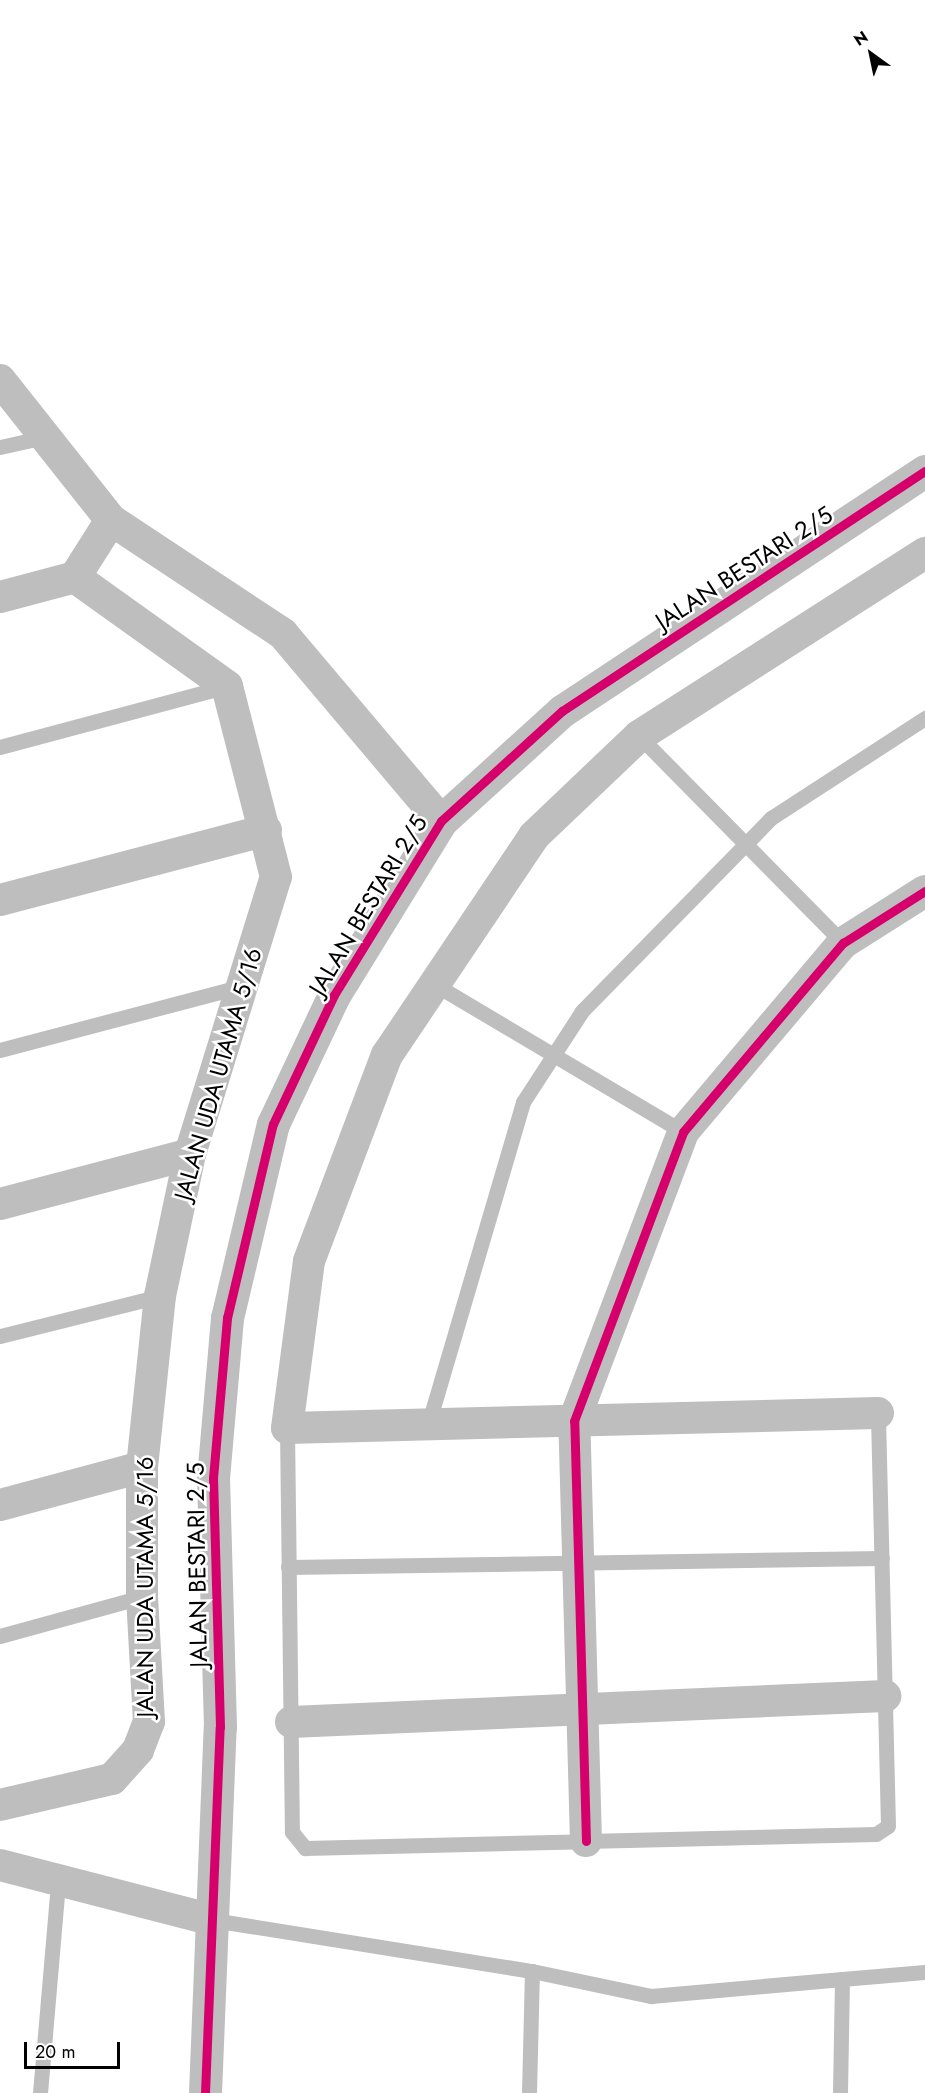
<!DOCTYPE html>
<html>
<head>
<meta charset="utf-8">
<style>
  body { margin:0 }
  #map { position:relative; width:925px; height:2093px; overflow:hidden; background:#fff; font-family:Jost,sans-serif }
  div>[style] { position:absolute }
  .service>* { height:15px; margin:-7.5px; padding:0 7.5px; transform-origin:7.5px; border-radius:7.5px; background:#bebebe }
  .minor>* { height:32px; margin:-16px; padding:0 16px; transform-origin:16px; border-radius:16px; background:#bebebe }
  .tertiary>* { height:33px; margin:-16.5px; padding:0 16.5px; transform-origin:16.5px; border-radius:16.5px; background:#bebebe }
  .cycleway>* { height:9px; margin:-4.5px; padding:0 4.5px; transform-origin:4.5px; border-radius:4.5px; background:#d6006c }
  span { translate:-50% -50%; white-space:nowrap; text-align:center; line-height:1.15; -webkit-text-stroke:5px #fff; paint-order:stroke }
  .street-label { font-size:24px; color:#000 }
  .north { position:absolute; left:841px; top:24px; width:60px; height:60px; -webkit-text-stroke:4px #fff; paint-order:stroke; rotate:327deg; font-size:16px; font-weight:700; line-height:24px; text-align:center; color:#000 }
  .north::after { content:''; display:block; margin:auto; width:21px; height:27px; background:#000; clip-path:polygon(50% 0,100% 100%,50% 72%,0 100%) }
  .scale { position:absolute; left:24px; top:2042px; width:96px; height:27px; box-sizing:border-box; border:3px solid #000; border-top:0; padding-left:8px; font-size:18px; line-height:21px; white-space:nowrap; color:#000; -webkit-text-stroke:4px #fff; paint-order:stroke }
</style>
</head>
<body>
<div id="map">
  <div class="service">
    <i style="left:0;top:447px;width:46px;rotate:-12.5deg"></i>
    <i style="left:639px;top:736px;width:291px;rotate:45.4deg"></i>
    <i style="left:0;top:747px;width:235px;rotate:-15deg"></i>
    <i style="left:434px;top:984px;width:290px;rotate:30.7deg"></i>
    <i style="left:0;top:1050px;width:251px;rotate:-14.8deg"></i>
    <i style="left:0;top:1336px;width:165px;rotate:-14deg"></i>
    <i style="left:428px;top:1425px;width:337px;rotate:-73.6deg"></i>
    <i style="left:523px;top:1102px;width:108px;rotate:-57deg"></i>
    <i style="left:582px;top:1011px;width:270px;rotate:-45.6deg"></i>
    <i style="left:771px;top:818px;width:184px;rotate:-33deg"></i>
    <i style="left:287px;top:1428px;width:404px;rotate:89.3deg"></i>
    <i style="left:292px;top:1832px;width:21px;rotate:51deg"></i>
    <i style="left:305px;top:1848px;width:281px;rotate:-1.4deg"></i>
    <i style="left:586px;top:1841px;width:290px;rotate:-1.4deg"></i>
    <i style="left:876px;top:1834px;width:14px;rotate:-34deg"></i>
    <i style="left:888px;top:1826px;width:413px;rotate:-91.4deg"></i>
    <i style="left:288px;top:1567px;width:594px;rotate:-0.87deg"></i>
    <i style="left:0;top:1636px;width:147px;rotate:-15.4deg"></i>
    <i style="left:213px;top:1920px;width:323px;rotate:9.1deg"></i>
    <i style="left:532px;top:1971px;width:122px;rotate:11.9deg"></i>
    <i style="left:651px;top:1996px;width:192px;rotate:-5.1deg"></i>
    <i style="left:40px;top:2093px;width:211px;rotate:-85.1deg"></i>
    <i style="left:529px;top:2093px;width:122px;rotate:-88.6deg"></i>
    <i style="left:840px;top:2093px;width:114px;rotate:-89deg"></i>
    <i style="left:842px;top:1979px;width:83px;rotate:-4.8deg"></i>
  </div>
  <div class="minor">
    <i style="left:0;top:380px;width:179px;rotate:51.6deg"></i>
    <i style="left:111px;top:520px;width:206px;rotate:33.5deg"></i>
    <i style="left:283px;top:634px;width:245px;rotate:49.8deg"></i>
    <i style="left:0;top:597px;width:78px;rotate:-14.9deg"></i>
    <i style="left:75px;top:577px;width:67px;rotate:-57.7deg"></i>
    <i style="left:0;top:900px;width:275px;rotate:-14.7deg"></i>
    <i style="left:0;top:1204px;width:196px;rotate:-14.7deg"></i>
    <i style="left:878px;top:1413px;width:591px;rotate:178.55deg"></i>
    <i style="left:287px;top:1428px;width:168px;rotate:-82.5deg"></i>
    <i style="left:309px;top:1261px;width:220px;rotate:-69.3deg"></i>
    <i style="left:387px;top:1055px;width:264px;rotate:-56.1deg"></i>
    <i style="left:534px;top:836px;width:145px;rotate:-43.6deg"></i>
    <i style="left:639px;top:736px;width:340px;rotate:-32.6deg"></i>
    <i style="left:0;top:1505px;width:147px;rotate:-15deg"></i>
    <i style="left:291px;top:1722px;width:595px;rotate:-2.51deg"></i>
    <i style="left:0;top:1805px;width:115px;rotate:-13.1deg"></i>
    <i style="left:112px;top:1779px;width:39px;rotate:-48deg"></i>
    <i style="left:138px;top:1750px;width:30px;rotate:-69deg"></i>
    <i style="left:149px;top:1722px;width:125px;rotate:-93.2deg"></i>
    <i style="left:142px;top:1597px;width:130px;rotate:-90deg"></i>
    <i style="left:142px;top:1467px;width:172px;rotate:-84deg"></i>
    <i style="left:160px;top:1296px;width:145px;rotate:-78.1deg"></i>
    <i style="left:190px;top:1154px;width:290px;rotate:-72.8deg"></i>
    <i style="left:276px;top:877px;width:197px;rotate:-104.4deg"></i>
    <i style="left:227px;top:686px;width:187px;rotate:-144.4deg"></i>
    <i style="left:586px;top:1841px;width:420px;rotate:-91.6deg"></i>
    <i style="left:574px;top:1421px;width:309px;rotate:-69.3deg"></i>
    <i style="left:683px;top:1132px;width:248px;rotate:-49.8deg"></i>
    <i style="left:843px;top:943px;width:97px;rotate:-32.4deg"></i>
    <i style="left:0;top:1865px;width:220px;rotate:14.5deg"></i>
  </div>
  <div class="tertiary">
    <i style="left:205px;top:2093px;width:366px;rotate:-87.7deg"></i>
    <i style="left:220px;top:1727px;width:249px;rotate:-91.6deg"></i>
    <i style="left:213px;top:1478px;width:161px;rotate:-85deg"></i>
    <i style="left:227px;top:1318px;width:199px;rotate:-76.7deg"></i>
    <i style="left:273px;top:1124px;width:143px;rotate:-64.7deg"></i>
    <i style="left:334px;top:995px;width:204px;rotate:-58.4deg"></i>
    <i style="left:441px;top:821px;width:164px;rotate:-42.3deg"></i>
    <i style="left:562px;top:711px;width:435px;rotate:-33.5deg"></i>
  </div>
  <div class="cycleway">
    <i style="left:586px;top:1841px;width:420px;rotate:-91.6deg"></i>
    <i style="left:574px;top:1421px;width:309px;rotate:-69.3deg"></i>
    <i style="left:683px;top:1132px;width:248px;rotate:-49.8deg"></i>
    <i style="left:843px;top:943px;width:97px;rotate:-32.4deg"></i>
    <i style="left:205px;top:2093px;width:366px;rotate:-87.7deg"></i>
    <i style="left:220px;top:1727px;width:249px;rotate:-91.6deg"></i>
    <i style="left:213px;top:1478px;width:161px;rotate:-85deg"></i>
    <i style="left:227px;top:1318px;width:199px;rotate:-76.7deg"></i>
    <i style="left:273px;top:1124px;width:143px;rotate:-64.7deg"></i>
    <i style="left:334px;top:995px;width:204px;rotate:-58.4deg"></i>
    <i style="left:441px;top:821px;width:164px;rotate:-42.3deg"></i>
    <i style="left:562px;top:711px;width:435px;rotate:-33.5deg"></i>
  </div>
  <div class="street-label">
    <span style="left:744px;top:568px;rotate:-33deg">JALAN BESTARI 2/5</span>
    <span style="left:368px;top:905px;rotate:-59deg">JALAN BESTARI 2/5</span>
    <span style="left:218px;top:1074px;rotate:-74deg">JALAN UDA UTAMA 5/16</span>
    <span style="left:197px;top:1565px;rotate:-91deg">JALAN BESTARI 2/5</span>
    <span style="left:145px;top:1587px;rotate:-90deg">JALAN UDA UTAMA 5/16</span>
  </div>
  <div class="north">N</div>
  <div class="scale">20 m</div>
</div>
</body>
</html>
